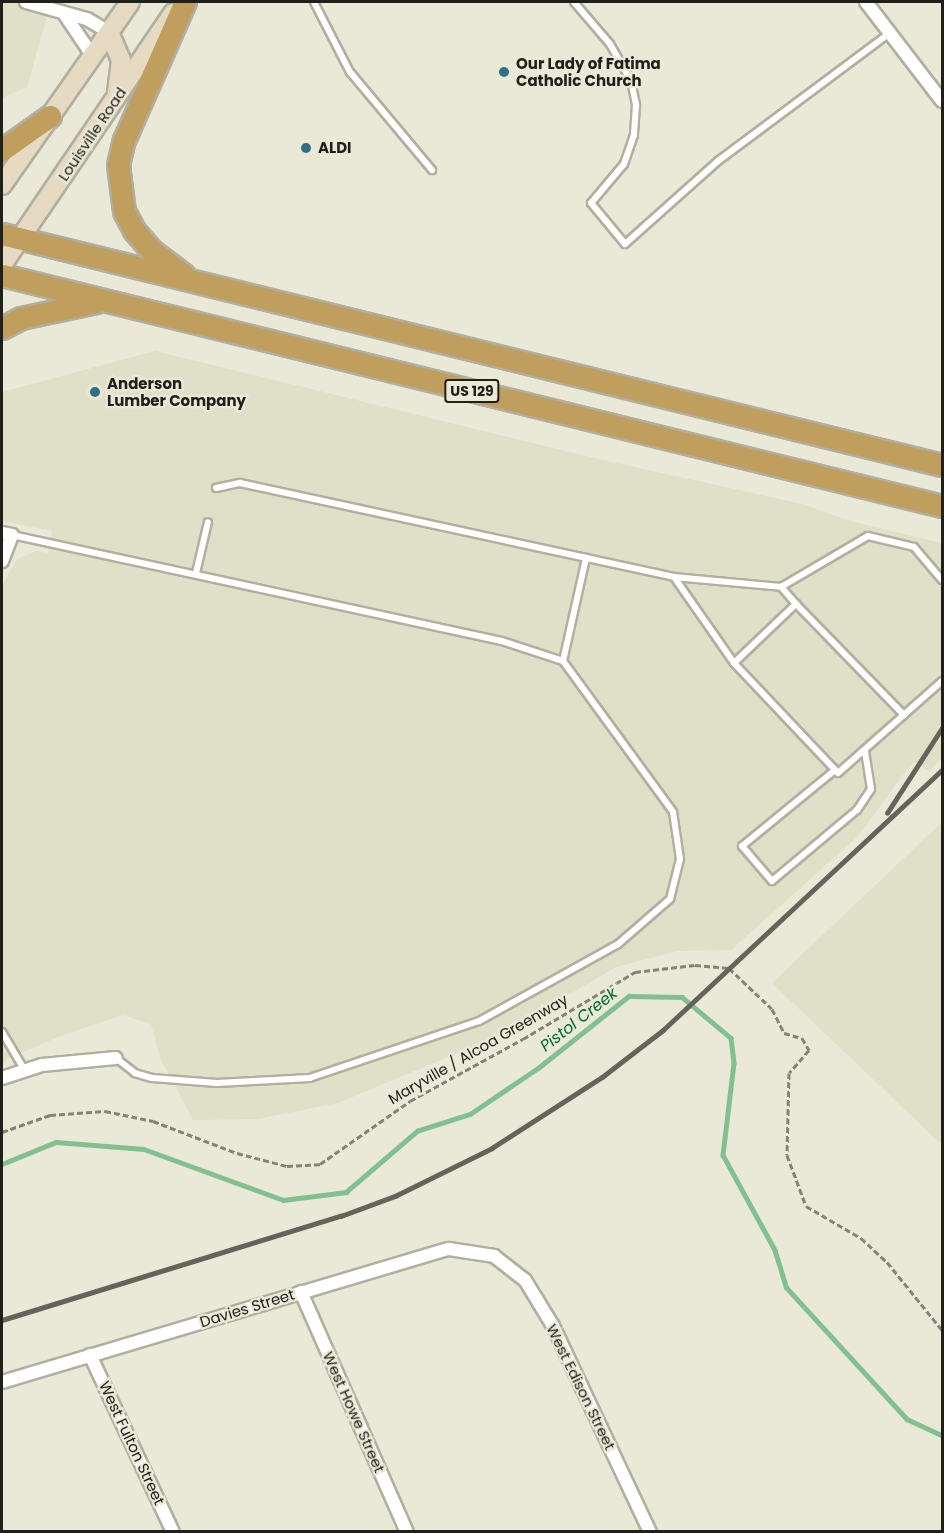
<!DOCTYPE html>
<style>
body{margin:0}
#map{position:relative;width:944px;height:1533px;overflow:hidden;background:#eae9d8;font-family:Poppins,sans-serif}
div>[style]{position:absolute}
.built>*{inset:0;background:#e0dfc7}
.stream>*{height:4.5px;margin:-2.25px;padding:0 2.25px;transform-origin:2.25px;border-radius:2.25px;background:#82c091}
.path>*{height:3px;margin-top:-1.5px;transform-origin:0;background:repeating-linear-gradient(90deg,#838377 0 6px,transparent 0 9px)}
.roads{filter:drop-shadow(2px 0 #b1b0a0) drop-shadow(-2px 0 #b1b0a0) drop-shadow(0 2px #b1b0a0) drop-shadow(0 -2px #b1b0a0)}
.service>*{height:6px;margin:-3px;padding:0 3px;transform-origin:3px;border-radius:3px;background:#fff}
.minor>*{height:12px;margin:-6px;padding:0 6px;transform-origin:6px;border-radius:6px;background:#fff}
.secondary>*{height:18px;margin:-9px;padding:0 9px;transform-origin:9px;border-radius:9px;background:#e7dac2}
.trunk>*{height:21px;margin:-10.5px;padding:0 10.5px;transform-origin:10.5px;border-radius:10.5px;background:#bf9e5e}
.rail>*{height:4.5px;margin:-2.25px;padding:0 2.25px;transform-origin:2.25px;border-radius:2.25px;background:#64645a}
.dots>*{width:16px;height:16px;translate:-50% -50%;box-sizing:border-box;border:3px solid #eae9d8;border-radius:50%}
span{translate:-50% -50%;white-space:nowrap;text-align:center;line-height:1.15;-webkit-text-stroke:4.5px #eae9d8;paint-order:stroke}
.shield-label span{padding:2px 4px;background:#eae9d8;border:2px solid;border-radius:4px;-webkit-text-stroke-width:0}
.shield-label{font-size:14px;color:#20201a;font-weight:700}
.poi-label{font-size:15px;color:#20201a;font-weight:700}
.left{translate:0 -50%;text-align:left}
.street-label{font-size:15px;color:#20201a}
.water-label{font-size:16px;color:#006a31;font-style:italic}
.frame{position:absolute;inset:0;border:3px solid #20201a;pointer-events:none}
</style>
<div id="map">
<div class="built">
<i style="clip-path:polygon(2px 2px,51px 2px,27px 87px,2px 98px)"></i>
<i style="clip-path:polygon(155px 351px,607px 461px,802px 504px,850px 521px,942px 543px,942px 758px,930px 771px,913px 762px,857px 837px,731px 950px,678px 951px,616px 967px,501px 1035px,338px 1103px,258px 1119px,193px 1120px,161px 1060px,151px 1024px,123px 1015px,58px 1037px,7px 1059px,2px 1066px,2px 585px,17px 559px,36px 551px,48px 553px,52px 531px,2px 521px,2px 392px)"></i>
<i style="clip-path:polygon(942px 822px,942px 1145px,772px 983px)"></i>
</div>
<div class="stream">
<i style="left:2px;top:1164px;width:58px;rotate:-22.2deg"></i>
<i style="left:56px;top:1142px;width:88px;rotate:4.5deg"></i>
<i style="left:144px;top:1149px;width:148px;rotate:20.1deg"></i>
<i style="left:283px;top:1200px;width:64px;rotate:-7.2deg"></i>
<i style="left:346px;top:1192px;width:94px;rotate:-40.7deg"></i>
<i style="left:417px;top:1131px;width:56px;rotate:-17.8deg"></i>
<i style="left:470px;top:1114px;width:82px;rotate:-34.1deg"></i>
<i style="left:538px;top:1068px;width:116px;rotate:-38.4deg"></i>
<i style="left:629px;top:996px;width:53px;rotate:1.1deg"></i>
<i style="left:682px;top:997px;width:64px;rotate:39.9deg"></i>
<i style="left:731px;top:1038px;width:25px;rotate:83deg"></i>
<i style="left:734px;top:1063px;width:93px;rotate:96.8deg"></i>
<i style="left:723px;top:1155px;width:108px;rotate:61.3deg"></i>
<i style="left:775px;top:1250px;width:39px;rotate:73deg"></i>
<i style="left:786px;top:1287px;width:179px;rotate:47.5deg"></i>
<i style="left:907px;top:1419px;width:38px;rotate:25deg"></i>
</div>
<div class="path">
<i style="left:2px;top:1132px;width:51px;rotate:-19.5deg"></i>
<i style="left:50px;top:1115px;width:55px;rotate:-4.2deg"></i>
<i style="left:105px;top:1111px;width:49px;rotate:11.8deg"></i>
<i style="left:153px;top:1121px;width:90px;rotate:20.9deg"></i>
<i style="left:237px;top:1153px;width:52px;rotate:14.6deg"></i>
<i style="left:287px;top:1166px;width:33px;rotate:-3deg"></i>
<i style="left:320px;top:1164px;width:110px;rotate:-35deg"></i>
<i style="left:410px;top:1101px;width:129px;rotate:-28.8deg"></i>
<i style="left:523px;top:1039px;width:131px;rotate:-30.9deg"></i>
<i style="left:635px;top:972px;width:60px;rotate:-6.7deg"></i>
<i style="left:695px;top:965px;width:34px;rotate:5deg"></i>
<i style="left:729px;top:968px;width:59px;rotate:43.6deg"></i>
<i style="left:772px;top:1009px;width:27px;rotate:63deg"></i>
<i style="left:784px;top:1033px;width:19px;rotate:16deg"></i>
<i style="left:802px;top:1038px;width:14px;rotate:60deg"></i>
<i style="left:809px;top:1050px;width:30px;rotate:131deg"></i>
<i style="left:789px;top:1073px;width:82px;rotate:91.4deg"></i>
<i style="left:787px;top:1155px;width:54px;rotate:69.6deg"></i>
<i style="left:806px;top:1206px;width:64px;rotate:30.2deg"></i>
<i style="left:861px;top:1238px;width:35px;rotate:43deg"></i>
<i style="left:887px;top:1262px;width:87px;rotate:51deg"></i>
</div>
<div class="roads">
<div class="service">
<i style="left:314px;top:2px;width:79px;rotate:62.8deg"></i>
<i style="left:350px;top:72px;width:128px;rotate:50.1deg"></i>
<i style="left:574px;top:2px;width:55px;rotate:49.4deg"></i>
<i style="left:610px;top:44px;width:43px;rotate:60.4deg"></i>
<i style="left:631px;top:81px;width:25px;rotate:78deg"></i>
<i style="left:636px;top:105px;width:30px;rotate:94deg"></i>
<i style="left:634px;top:135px;width:31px;rotate:109deg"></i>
<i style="left:624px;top:164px;width:51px;rotate:130.2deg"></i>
<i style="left:591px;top:203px;width:53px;rotate:50.3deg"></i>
<i style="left:625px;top:244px;width:125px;rotate:-41.7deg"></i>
<i style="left:718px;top:161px;width:214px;rotate:-36.7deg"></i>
<i style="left:216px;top:488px;width:25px;rotate:-12deg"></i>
<i style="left:240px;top:483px;width:444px;rotate:12.2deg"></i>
<i style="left:674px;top:577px;width:107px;rotate:5.3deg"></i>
<i style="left:781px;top:587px;width:101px;rotate:-30.4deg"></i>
<i style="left:868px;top:536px;width:47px;rotate:13.4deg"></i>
<i style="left:914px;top:547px;width:43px;rotate:49.7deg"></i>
<i style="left:12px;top:535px;width:501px;rotate:12.21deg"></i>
<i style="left:502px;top:641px;width:64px;rotate:18.2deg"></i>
<i style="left:563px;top:661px;width:187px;rotate:53.9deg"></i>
<i style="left:673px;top:812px;width:48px;rotate:81.5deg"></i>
<i style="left:680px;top:859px;width:41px;rotate:104deg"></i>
<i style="left:670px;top:899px;width:69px;rotate:139.1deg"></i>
<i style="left:618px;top:944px;width:159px;rotate:151deg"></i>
<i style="left:479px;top:1021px;width:178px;rotate:161.4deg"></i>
<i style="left:310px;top:1078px;width:93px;rotate:176.9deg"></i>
<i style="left:217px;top:1083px;width:65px;rotate:-175.6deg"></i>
<i style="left:152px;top:1078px;width:18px;rotate:-164deg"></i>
<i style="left:135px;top:1073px;width:24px;rotate:-142deg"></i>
<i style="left:196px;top:573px;width:52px;rotate:-76.8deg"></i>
<i style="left:674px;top:577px;width:105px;rotate:55.1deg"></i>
<i style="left:734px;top:663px;width:86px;rotate:-43.6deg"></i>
<i style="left:796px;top:604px;width:23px;rotate:-131deg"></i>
<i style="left:796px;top:604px;width:155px;rotate:45.8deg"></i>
<i style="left:563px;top:661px;width:106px;rotate:-77.4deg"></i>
<i style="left:734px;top:663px;width:151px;rotate:46.6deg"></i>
<i style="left:838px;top:773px;width:139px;rotate:-41.5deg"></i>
<i style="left:835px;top:770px;width:120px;rotate:140.7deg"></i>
<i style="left:742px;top:846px;width:46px;rotate:49.4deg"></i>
<i style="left:772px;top:881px;width:111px;rotate:-39.9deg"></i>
<i style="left:857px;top:810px;width:25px;rotate:-56deg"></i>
<i style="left:871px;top:789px;width:39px;rotate:-99deg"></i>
<i style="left:2px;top:1032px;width:43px;rotate:59.3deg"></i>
</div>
<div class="minor">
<i style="left:26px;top:2px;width:63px;rotate:15.6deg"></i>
<i style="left:87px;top:19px;width:26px;rotate:31deg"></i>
<i style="left:866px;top:2px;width:125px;rotate:52.5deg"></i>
<i style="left:65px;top:15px;width:48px;rotate:56deg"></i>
<i style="left:2px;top:533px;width:10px;rotate:11deg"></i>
<i style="left:12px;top:535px;width:28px;rotate:111deg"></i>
<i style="left:2px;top:1078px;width:42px;rotate:-18deg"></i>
<i style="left:42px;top:1065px;width:74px;rotate:-5.4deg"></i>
<i style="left:301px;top:1292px;width:262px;rotate:66.2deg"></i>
<i style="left:90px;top:1355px;width:195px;rotate:64.9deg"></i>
<i style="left:2px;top:1382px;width:466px;rotate:-16.6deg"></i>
<i style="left:449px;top:1249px;width:46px;rotate:8.8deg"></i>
<i style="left:494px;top:1256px;width:39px;rotate:38deg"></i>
<i style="left:525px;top:1280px;width:54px;rotate:58.7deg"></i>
<i style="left:553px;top:1326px;width:228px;rotate:64.8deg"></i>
</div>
<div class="secondary">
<i style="left:109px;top:32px;width:30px;rotate:67deg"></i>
<i style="left:121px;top:60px;width:34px;rotate:97deg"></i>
<i style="left:2px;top:185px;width:223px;rotate:-55deg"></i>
<i style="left:2px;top:265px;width:305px;rotate:-55.8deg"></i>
</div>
<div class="trunk">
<i style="left:2px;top:150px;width:59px;rotate:-35.3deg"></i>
<i style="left:2px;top:234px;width:968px;rotate:13.81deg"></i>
<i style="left:2px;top:275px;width:968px;rotate:13.81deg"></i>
<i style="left:184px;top:275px;width:40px;rotate:-143deg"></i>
<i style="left:152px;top:251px;width:28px;rotate:-131deg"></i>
<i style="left:134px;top:230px;width:21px;rotate:-118deg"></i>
<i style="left:124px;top:211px;width:46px;rotate:-97.4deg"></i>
<i style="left:118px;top:165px;width:26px;rotate:-77deg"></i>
<i style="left:124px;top:140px;width:151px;rotate:-66.2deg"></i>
<i style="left:2px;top:328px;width:21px;rotate:-28deg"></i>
<i style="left:21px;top:318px;width:77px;rotate:-12deg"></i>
</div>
</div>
<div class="rail">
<i style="left:887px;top:813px;width:101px;rotate:-57.1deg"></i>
<i style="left:2px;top:1320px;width:355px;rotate:-17.1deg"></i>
<i style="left:341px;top:1216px;width:58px;rotate:-20.3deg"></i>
<i style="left:395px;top:1196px;width:108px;rotate:-26.3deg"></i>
<i style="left:492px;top:1148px;width:131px;rotate:-32.8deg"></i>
<i style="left:602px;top:1077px;width:77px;rotate:-37.6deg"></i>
<i style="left:663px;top:1030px;width:381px;rotate:-43deg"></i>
</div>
<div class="dots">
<i style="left:504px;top:72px;background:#307084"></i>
<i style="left:306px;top:148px;background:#307084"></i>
<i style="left:95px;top:392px;background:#307084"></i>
</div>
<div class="shield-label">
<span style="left:472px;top:391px">US 129</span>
</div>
<div class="poi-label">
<span class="left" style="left:516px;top:72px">Our Lady of Fatima<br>Catholic Church</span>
<span class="left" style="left:318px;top:148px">ALDI</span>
<span class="left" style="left:107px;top:392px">Anderson<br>Lumber Company</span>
</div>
<div class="street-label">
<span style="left:92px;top:134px;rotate:-56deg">Louisville Road</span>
<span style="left:478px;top:1049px;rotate:-30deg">Maryville / Alcoa Greenway</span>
<span style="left:247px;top:1308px;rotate:-17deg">Davies Street</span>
<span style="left:581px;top:1387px;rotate:64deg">West Edison Street</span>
<span style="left:354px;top:1412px;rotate:66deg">West Howe Street</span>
<span style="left:132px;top:1443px;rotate:65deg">West Fulton Street</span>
</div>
<div class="water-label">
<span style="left:579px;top:1020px;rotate:-38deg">Pistol Creek</span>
</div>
<div class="frame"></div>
</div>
